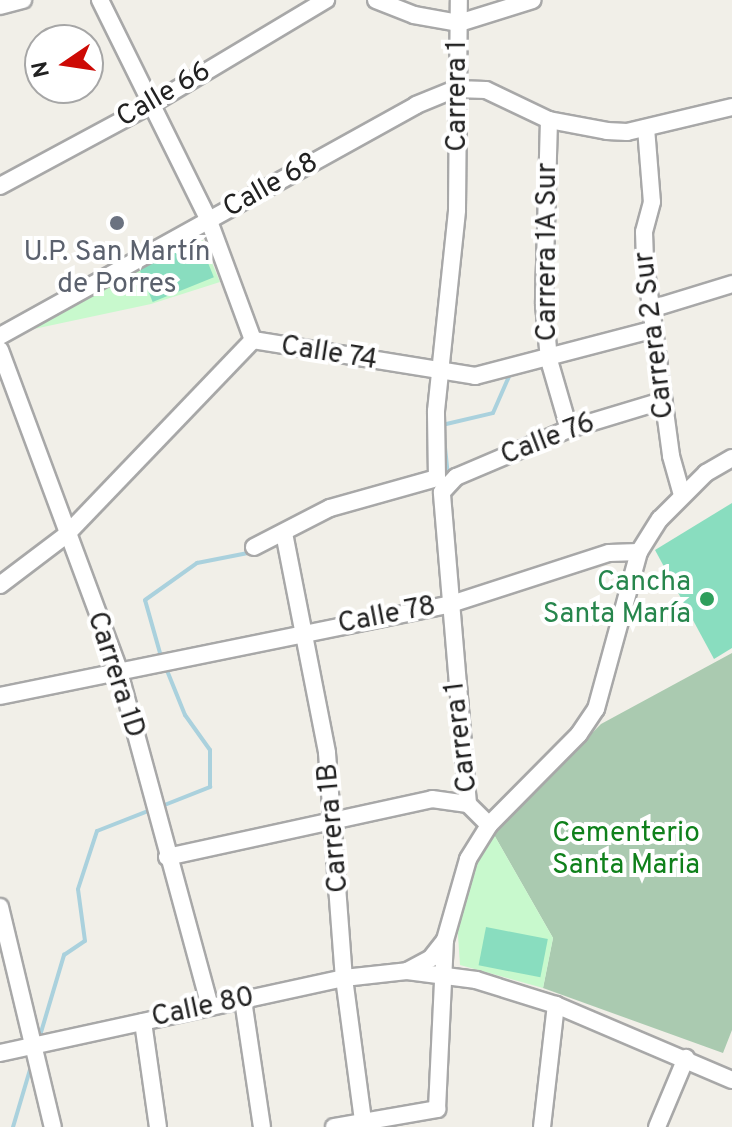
<!DOCTYPE html>
<meta charset="utf-8">
<style>
body{margin:0}
#map{position:relative;width:732px;height:1127px;overflow:hidden;background:#f1efe8;font-family:Overpass,sans-serif}
div>[style]{position:absolute}
.cemetery>*{inset:0;background:#aacab0}
.park>*{inset:0;background:#c8f9cd}
.pitch>*{inset:0;background:#89ddbf;transform-origin:0 0}
.stream>*{height:4px;margin:-2px;padding:0 2px;transform-origin:2px;border-radius:2px;background:#aad1dd}
.roads{filter:drop-shadow(2px 0 #a8a8a8) drop-shadow(-2px 0 #a8a8a8) drop-shadow(0 2px #a8a8a8) drop-shadow(0 -2px #a8a8a8)}
.minor>*{height:16px;margin:-8px;padding:0 8px;transform-origin:8px;border-radius:8px;background:#fff}
.dots>*{width:22px;height:22px;translate:-50% -50%;box-sizing:border-box;border:4px solid #fff;border-radius:50%}
span{translate:-50% -50%;white-space:nowrap;text-align:center;line-height:1.15;-webkit-text-stroke:8px #fff;paint-order:stroke}
.street-label{font-size:28px;color:#212121}
.worship-label{font-size:28px;color:#5b616d}
.leisure-label{font-size:28px;color:#27864d}
.right{translate:-100% -50%;text-align:right}
.park-label{font-size:28px;color:#0f801b}
.north{position:absolute;left:24px;top:24px;width:80px;height:80px;box-sizing:border-box;background:#fff;border:2px solid #a6a6a6;border-radius:50%;rotate:257deg;font-size:22px;font-weight:700;line-height:32px;text-align:center;color:#212121}
.north::after{content:'';display:block;margin:auto;width:28px;height:36px;background:#cd0a05;clip-path:polygon(50% 0,100% 100%,50% 72%,0 100%)}
</style>
<div id="map">
<div class="cemetery">
<i style="clip-path:polygon(732px 653px,732px 1030px,723px 1053px,543px 988px,553px 938px,493px 833px,601px 724px)"></i>
</div>
<div class="park">
<i style="clip-path:polygon(200px 234px,220px 282px,151px 304px,15px 333px)"></i>
<i style="clip-path:polygon(493px 833px,553px 938px,543px 988px,460px 965px,457px 920px,467px 876px)"></i>
</div>
<div class="pitch">
<i style="left:200px;top:243px;width:37px;height:66px;rotate:68deg"></i>
<i style="clip-path:polygon(732px 503px,732px 648px,714px 659px,655px 550px)"></i>
<i style="left:486px;top:927px;width:63px;height:39px;rotate:11deg"></i>
</div>
<div class="stream">
<i style="left:442px;top:425px;width:52px;rotate:-13.2deg"></i>
<i style="left:493px;top:413px;width:43px;rotate:-66.4deg"></i>
<i style="left:444px;top:438px;width:38px;rotate:84deg"></i>
<i style="left:162px;top:660px;width:62px;rotate:-105.8deg"></i>
<i style="left:145px;top:600px;width:64px;rotate:-35.4deg"></i>
<i style="left:197px;top:563px;width:57px;rotate:-11.1deg"></i>
<i style="left:162px;top:806px;width:52px;rotate:-21.6deg"></i>
<i style="left:210px;top:787px;width:37px;rotate:-90deg"></i>
<i style="left:210px;top:750px;width:43px;rotate:-125.5deg"></i>
<i style="left:185px;top:715px;width:51px;rotate:-112deg"></i>
<i style="left:39px;top:1039px;width:88px;rotate:-73.4deg"></i>
<i style="left:64px;top:955px;width:25px;rotate:-34deg"></i>
<i style="left:85px;top:941px;width:52px;rotate:-97.7deg"></i>
<i style="left:78px;top:889px;width:61px;rotate:-71.9deg"></i>
<i style="left:97px;top:831px;width:60px;rotate:-21.4deg"></i>
<i style="left:13px;top:1127px;width:67px;rotate:-73.5deg"></i>
</div>
<div class="roads">
<div class="minor">
<i style="left:100px;top:0;width:246px;rotate:63.7deg"></i>
<i style="left:209px;top:221px;width:127px;rotate:69.7deg"></i>
<i style="left:376px;top:0;width:41px;rotate:21.5deg"></i>
<i style="left:414px;top:15px;width:46px;rotate:10.1deg"></i>
<i style="left:459px;top:23px;width:77px;rotate:-17.3deg"></i>
<i style="left:0;top:6px;width:24px;rotate:-15deg"></i>
<i style="left:549px;top:120px;width:184px;rotate:91.6deg"></i>
<i style="left:544px;top:304px;width:56px;rotate:84.9deg"></i>
<i style="left:549px;top:360px;width:72px;rotate:73.8deg"></i>
<i style="left:646px;top:128px;width:74px;rotate:85.4deg"></i>
<i style="left:652px;top:202px;width:31px;rotate:105deg"></i>
<i style="left:644px;top:232px;width:31px;rotate:88deg"></i>
<i style="left:645px;top:263px;width:195px;rotate:82.3deg"></i>
<i style="left:671px;top:456px;width:41px;rotate:74.2deg"></i>
<i style="left:0;top:186px;width:173px;rotate:-28.3deg"></i>
<i style="left:152px;top:104px;width:203px;rotate:-30.9deg"></i>
<i style="left:654px;top:308px;width:82px;rotate:-17.1deg"></i>
<i style="left:0;top:336px;width:476px;rotate:-29deg"></i>
<i style="left:416px;top:105px;width:42px;rotate:-22.3deg"></i>
<i style="left:455px;top:89px;width:31px;rotate:2deg"></i>
<i style="left:486px;top:90px;width:70px;rotate:25.5deg"></i>
<i style="left:549px;top:120px;width:59px;rotate:10.7deg"></i>
<i style="left:607px;top:131px;width:20px;rotate:3deg"></i>
<i style="left:627px;top:132px;width:108px;rotate:-13.4deg"></i>
<i style="left:253px;top:340px;width:225px;rotate:9.2deg"></i>
<i style="left:475px;top:376px;width:186px;rotate:-14.6deg"></i>
<i style="left:0;top:350px;width:339px;rotate:69.6deg"></i>
<i style="left:118px;top:668px;width:351px;rotate:74.8deg"></i>
<i style="left:284px;top:533px;width:224px;rotate:78.9deg"></i>
<i style="left:327px;top:753px;width:226px;rotate:85.7deg"></i>
<i style="left:344px;top:978px;width:150px;rotate:82.4deg"></i>
<i style="left:254px;top:547px;width:85px;rotate:-27.2deg"></i>
<i style="left:330px;top:508px;width:111px;rotate:-15.7deg"></i>
<i style="left:437px;top:478px;width:67px;rotate:-90.9deg"></i>
<i style="left:436px;top:411px;width:202px;rotate:-84deg"></i>
<i style="left:457px;top:210px;width:210px;rotate:-89.5deg"></i>
<i style="left:0;top:585px;width:83px;rotate:-37.1deg"></i>
<i style="left:66px;top:535px;width:270px;rotate:-46.2deg"></i>
<i style="left:0;top:696px;width:460px;rotate:-11.5deg"></i>
<i style="left:451px;top:604px;width:166px;rotate:-17.9deg"></i>
<i style="left:609px;top:553px;width:30px;rotate:-2deg"></i>
<i style="left:489px;top:825px;width:30px;rotate:-135deg"></i>
<i style="left:468px;top:804px;width:313px;rotate:-94.8deg"></i>
<i style="left:442px;top:492px;width:21px;rotate:-47deg"></i>
<i style="left:456px;top:477px;width:123px;rotate:-23deg"></i>
<i style="left:569px;top:429px;width:97px;rotate:-16.8deg"></i>
<i style="left:167px;top:857px;width:271px;rotate:-12.3deg"></i>
<i style="left:432px;top:799px;width:36px;rotate:8deg"></i>
<i style="left:0;top:907px;width:226px;rotate:76.5deg"></i>
<i style="left:407px;top:971px;width:27px;rotate:-28deg"></i>
<i style="left:431px;top:958px;width:23px;rotate:-52deg"></i>
<i style="left:243px;top:1000px;width:128px;rotate:81.5deg"></i>
<i style="left:143px;top:1022px;width:106px;rotate:81.9deg"></i>
<i style="left:0;top:1053px;width:352px;rotate:-12.3deg"></i>
<i style="left:344px;top:978px;width:63px;rotate:-6.3deg"></i>
<i style="left:407px;top:971px;width:70px;rotate:7.4deg"></i>
<i style="left:476px;top:980px;width:84px;rotate:17.4deg"></i>
<i style="left:556px;top:1005px;width:191px;rotate:23.1deg"></i>
<i style="left:334px;top:1127px;width:105px;rotate:-9.9deg"></i>
<i style="left:437px;top:1109px;width:169px;rotate:-87.3deg"></i>
<i style="left:445px;top:940px;width:84px;rotate:-74.1deg"></i>
<i style="left:468px;top:859px;width:40px;rotate:-58deg"></i>
<i style="left:489px;top:825px;width:128px;rotate:-45.3deg"></i>
<i style="left:579px;top:734px;width:30px;rotate:-56deg"></i>
<i style="left:596px;top:709px;width:163px;rotate:-74.7deg"></i>
<i style="left:639px;top:552px;width:39px;rotate:-58deg"></i>
<i style="left:660px;top:519px;width:65px;rotate:-45deg"></i>
<i style="left:706px;top:473px;width:30px;rotate:-30deg"></i>
<i style="left:542px;top:1127px;width:123px;rotate:-83.5deg"></i>
<i style="left:657px;top:1127px;width:75px;rotate:-67.2deg"></i>
</div>
</div>
<div class="dots">
<i style="left:117px;top:223px;background:#6b7280"></i>
<i style="left:707px;top:599px;background:#2e9e5b"></i>
</div>
<div class="street-label">
<span style="left:164px;top:95px;rotate:-30deg">Calle 66</span>
<span style="left:458px;top:96px;rotate:-90deg">Carrera 1</span>
<span style="left:271px;top:186px;rotate:-29deg">Calle 68</span>
<span style="left:548px;top:252px;rotate:-90deg">Carrera 1A Sur</span>
<span style="left:655px;top:335px;rotate:-97deg">Carrera 2 Sur</span>
<span style="left:329px;top:354px;rotate:9deg">Calle 74</span>
<span style="left:548px;top:440px;rotate:-21deg">Calle 76</span>
<span style="left:387px;top:616px;rotate:-11deg">Calle 78</span>
<span style="left:115px;top:675px;rotate:72deg">Carrera 1D</span>
<span style="left:462px;top:737px;rotate:-97deg">Carrera 1</span>
<span style="left:334px;top:828px;rotate:-95deg">Carrera 1B</span>
<span style="left:203px;top:1008px;rotate:-12deg">Calle 80</span>
</div>
<div class="worship-label">
<span style="left:117px;top:269px">U.P. San Martín<br>de Porres</span>
</div>
<div class="leisure-label">
<span class="right" style="left:691px;top:599px">Cancha<br>Santa María</span>
</div>
<div class="park-label">
<span style="left:626px;top:850px">Cementerio<br>Santa Maria</span>
</div>
<div class="north">N</div>
</div>
